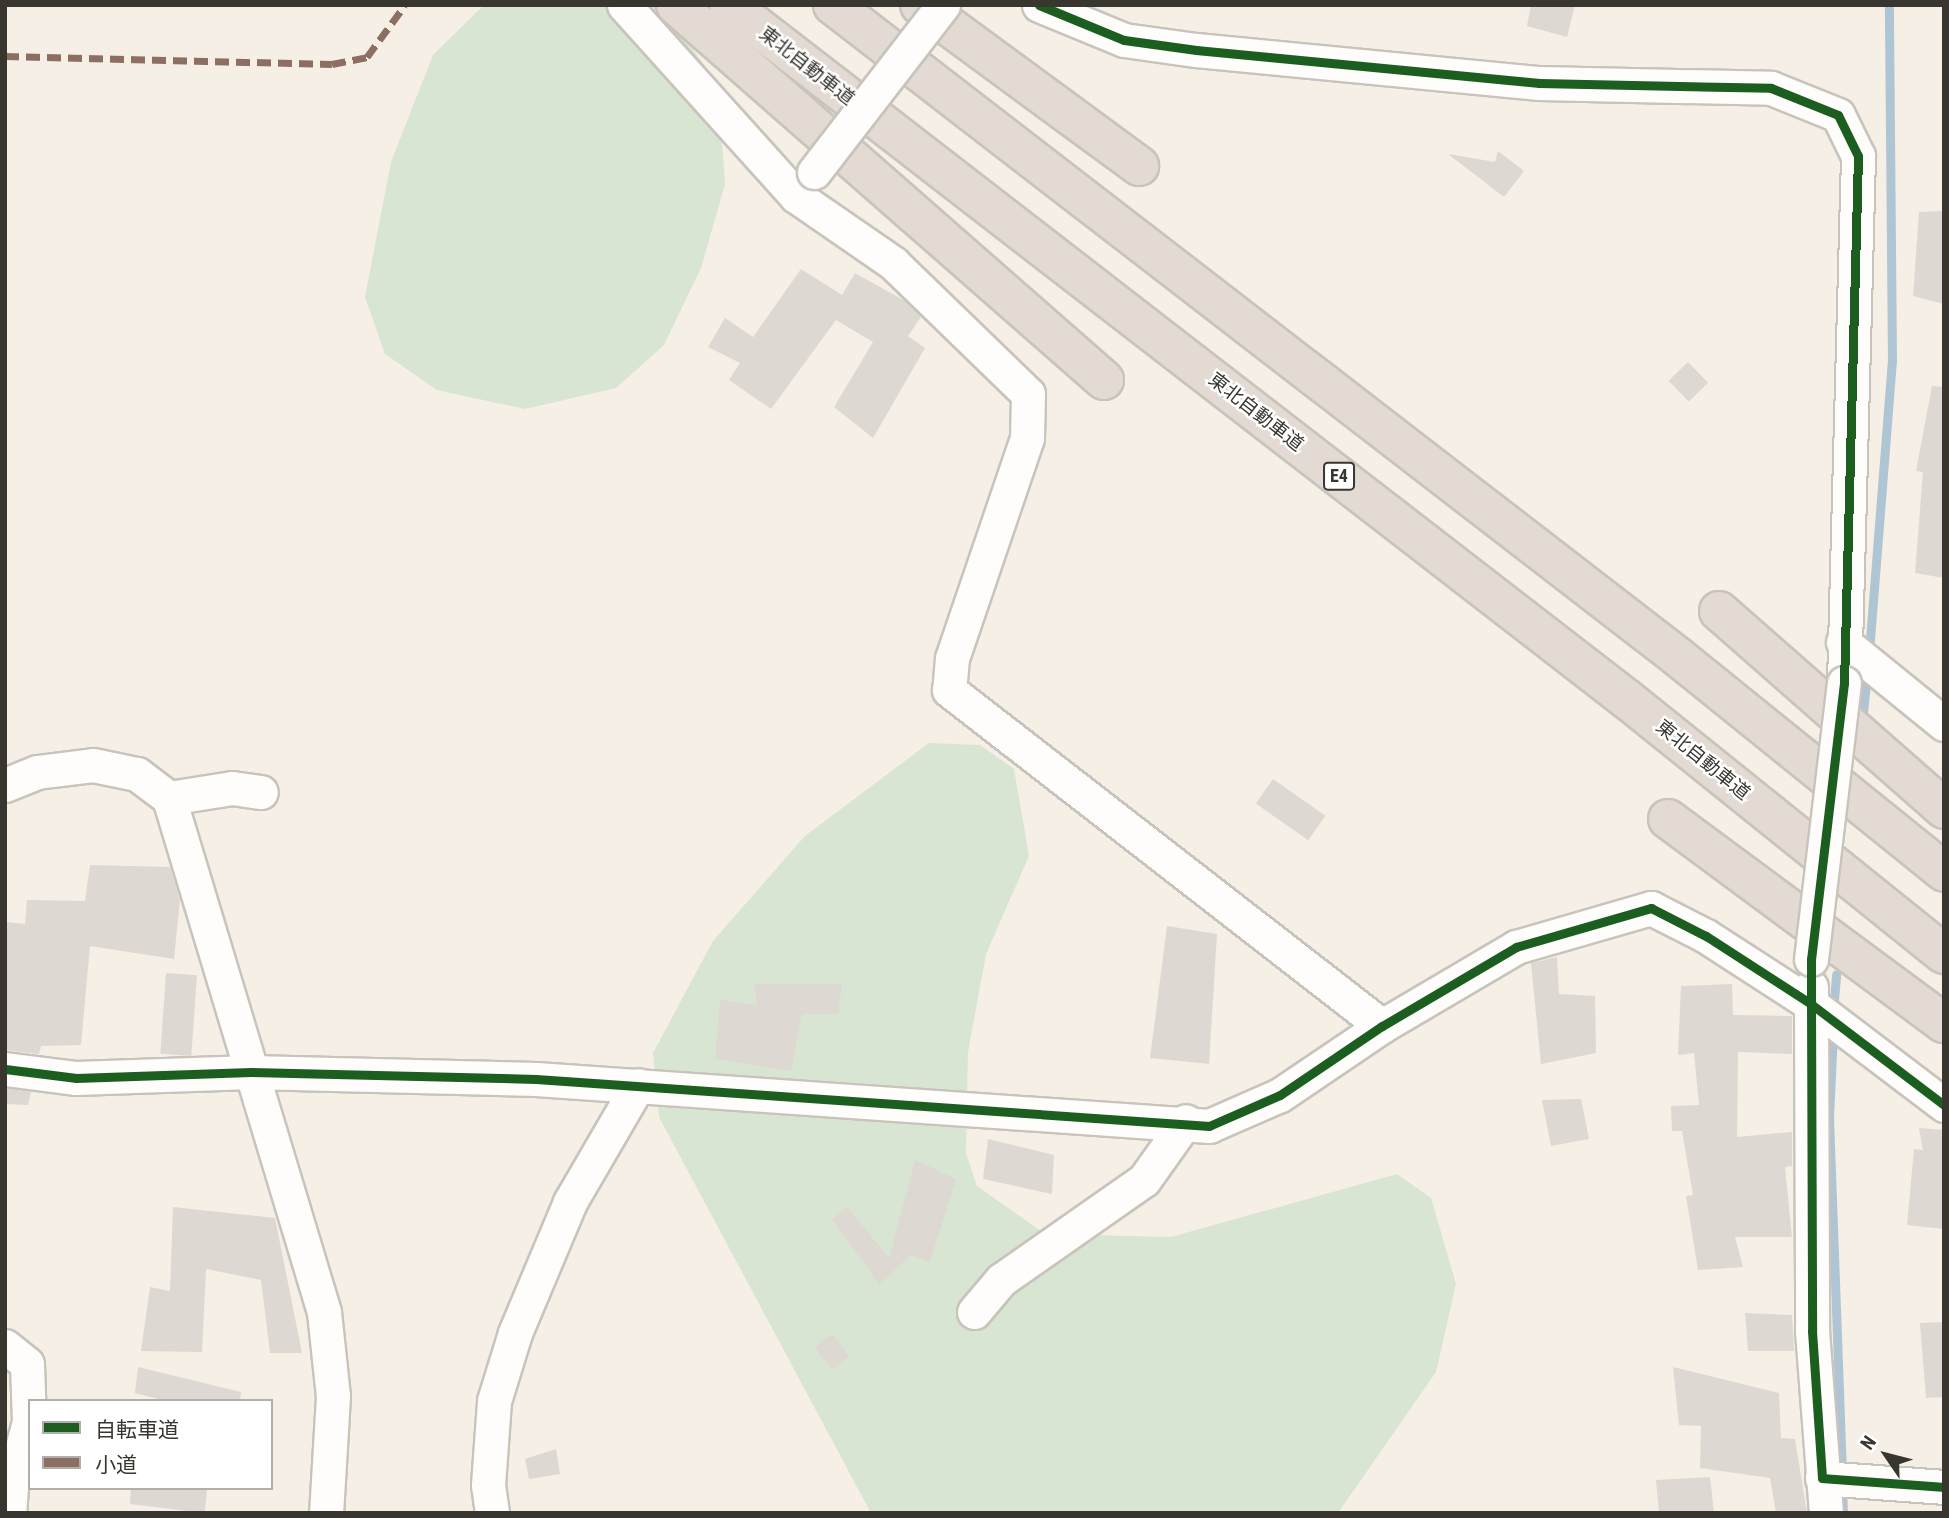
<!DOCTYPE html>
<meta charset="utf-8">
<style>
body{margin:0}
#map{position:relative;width:1949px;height:1518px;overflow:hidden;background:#f5efe5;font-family:"Roboto Condensed","Noto Sans JP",sans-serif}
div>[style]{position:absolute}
.green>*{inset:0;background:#d8e5d3}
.stream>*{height:9px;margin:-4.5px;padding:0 4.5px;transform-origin:4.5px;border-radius:4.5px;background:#afc5d4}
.building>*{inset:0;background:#ddd8d1;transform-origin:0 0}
.roads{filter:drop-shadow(2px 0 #c8c4bc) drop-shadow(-2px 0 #c8c4bc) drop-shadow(0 2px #c8c4bc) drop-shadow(0 -2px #c8c4bc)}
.minor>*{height:33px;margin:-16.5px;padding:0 16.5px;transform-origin:16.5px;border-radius:16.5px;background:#fefdfb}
.highway>*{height:38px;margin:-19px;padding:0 19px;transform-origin:19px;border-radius:19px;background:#e2dad3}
.bridges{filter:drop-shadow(2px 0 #c8c4bc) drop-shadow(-2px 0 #c8c4bc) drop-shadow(0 2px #c8c4bc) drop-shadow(0 -2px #c8c4bc)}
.minor-bridge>*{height:33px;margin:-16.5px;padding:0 16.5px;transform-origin:16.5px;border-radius:16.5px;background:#fefdfb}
.quiet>*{height:7px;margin-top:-3.5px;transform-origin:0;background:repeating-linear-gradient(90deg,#8d6e63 0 14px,transparent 0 21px)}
.cycleway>*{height:9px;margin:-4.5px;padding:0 4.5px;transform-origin:4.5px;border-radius:4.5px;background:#1b5e20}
span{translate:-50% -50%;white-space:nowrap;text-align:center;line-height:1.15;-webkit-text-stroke:5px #fff;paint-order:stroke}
.shield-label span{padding:2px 5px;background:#fff;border:2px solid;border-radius:5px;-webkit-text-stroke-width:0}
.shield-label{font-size:18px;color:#39362f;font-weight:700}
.street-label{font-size:19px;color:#39362f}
.frame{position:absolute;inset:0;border:7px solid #39362f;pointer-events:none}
.legend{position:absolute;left:28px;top:1399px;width:245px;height:91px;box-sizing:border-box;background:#fff;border:2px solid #b0afac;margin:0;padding:9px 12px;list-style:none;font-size:21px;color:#39362f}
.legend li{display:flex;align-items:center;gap:14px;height:35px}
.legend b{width:35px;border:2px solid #b0afac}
.north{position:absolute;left:1851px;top:1420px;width:70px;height:70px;-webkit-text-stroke:5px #fff;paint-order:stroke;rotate:305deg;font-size:19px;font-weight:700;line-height:28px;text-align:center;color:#39362f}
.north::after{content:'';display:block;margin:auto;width:24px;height:32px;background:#39362f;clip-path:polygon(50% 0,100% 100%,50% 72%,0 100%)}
</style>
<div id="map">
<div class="green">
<i style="clip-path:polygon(484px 5px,654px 5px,671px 18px,718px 85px,725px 184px,701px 268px,664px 345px,616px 388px,525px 409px,437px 390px,385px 354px,365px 297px,391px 162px,433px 55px)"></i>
<i style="clip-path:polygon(929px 743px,980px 745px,1014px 769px,1029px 856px,986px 954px,968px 1052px,966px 1153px,977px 1186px,1045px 1234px,1171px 1237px,1397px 1174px,1431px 1198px,1456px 1284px,1436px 1372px,1338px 1513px,871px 1513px,659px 1117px,653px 1053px,713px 941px,805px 836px)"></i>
</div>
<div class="stream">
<i style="left:1869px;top:652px;width:291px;rotate:-85.5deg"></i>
<i style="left:1892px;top:362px;width:357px;rotate:-90.5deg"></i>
<i style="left:1863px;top:713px;width:40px;rotate:-84.3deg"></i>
<i style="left:1833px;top:1011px;width:37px;rotate:-85deg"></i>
<i style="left:1833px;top:1032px;width:86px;rotate:92.7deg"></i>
<i style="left:1829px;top:1118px;width:355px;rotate:87.9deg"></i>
<i style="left:1842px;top:1487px;width:26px;rotate:88deg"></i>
</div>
<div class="building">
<i style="clip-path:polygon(1531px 5px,1575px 5px,1567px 37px,1527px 26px)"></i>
<i style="clip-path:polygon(1498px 151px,1524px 171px,1504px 197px,1448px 154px,1495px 162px)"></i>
<i style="clip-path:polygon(1944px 211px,1944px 304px,1913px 296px,1919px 212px)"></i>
<i style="clip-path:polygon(801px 269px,842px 295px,855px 273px,905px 301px,921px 317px,908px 336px,925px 348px,873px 438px,834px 407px,873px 342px,836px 320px,771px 409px,729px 380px,740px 363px,708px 347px,725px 318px,753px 337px)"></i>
<i style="left:1688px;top:362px;width:29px;height:27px;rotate:46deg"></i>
<i style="clip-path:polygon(1932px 386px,1944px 387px,1944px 578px,1915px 573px,1923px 472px,1916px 471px)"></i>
<i style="left:1273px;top:779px;width:64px;height:30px;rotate:35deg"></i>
<i style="clip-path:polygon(90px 865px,170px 867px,180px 900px,174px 959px,90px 946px,81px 1045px,41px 1046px,39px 1054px,5px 1050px,5px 922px,25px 924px,27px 900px,85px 901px)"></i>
<i style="clip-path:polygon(1167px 926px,1217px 934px,1209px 1064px,1150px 1058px)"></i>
<i style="clip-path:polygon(1557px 957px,1559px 994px,1595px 996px,1596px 1053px,1541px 1064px,1531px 963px)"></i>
<i style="left:166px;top:973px;width:31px;height:81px;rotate:4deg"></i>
<i style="clip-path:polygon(754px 984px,842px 984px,838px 1014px,802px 1014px,791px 1071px,715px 1059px,720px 1000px,757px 1005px)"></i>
<i style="clip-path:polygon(1732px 984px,1733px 1015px,1792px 1016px,1792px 1054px,1738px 1052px,1737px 1137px,1792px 1132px,1792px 1166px,1785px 1167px,1792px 1237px,1735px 1237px,1743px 1267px,1698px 1270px,1686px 1196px,1693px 1195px,1682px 1131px,1672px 1131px,1671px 1106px,1699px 1105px,1694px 1053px,1678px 1055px,1681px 986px)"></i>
<i style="clip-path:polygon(5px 1088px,31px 1092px,28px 1105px,5px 1104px)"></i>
<i style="clip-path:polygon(1581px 1099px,1589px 1139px,1551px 1146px,1542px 1100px)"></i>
<i style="clip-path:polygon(1919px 1128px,1944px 1130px,1944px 1229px,1907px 1225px,1914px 1149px,1923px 1150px)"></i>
<i style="clip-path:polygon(988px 1139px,1054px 1155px,1052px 1194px,983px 1179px)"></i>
<i style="clip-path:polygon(915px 1160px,956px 1179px,930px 1262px,911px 1255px,879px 1284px,832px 1219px,847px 1207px,889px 1258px)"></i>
<i style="clip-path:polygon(173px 1207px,275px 1218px,302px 1353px,270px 1353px,261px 1280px,206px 1269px,202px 1352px,141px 1351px,150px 1287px,170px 1291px)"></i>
<i style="clip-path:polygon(1745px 1313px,1792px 1315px,1794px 1351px,1748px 1351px)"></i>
<i style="clip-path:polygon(1944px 1322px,1944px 1397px,1926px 1398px,1920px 1323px)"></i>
<i style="left:832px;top:1334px;width:28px;height:22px;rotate:52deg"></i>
<i style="clip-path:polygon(138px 1367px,241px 1392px,240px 1401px,166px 1401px,135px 1393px)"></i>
<i style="clip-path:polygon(1673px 1367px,1779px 1393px,1781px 1438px,1795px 1439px,1807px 1513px,1776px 1513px,1770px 1478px,1700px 1468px,1701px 1426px,1679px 1425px)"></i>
<i style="clip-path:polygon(556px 1449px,560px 1474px,529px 1479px,525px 1459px)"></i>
<i style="clip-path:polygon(1710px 1477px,1714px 1513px,1659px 1513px,1656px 1480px)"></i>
<i style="clip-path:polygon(131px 1488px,207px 1488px,205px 1513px,130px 1504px)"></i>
</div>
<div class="roads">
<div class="minor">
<i style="left:624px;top:5px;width:257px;rotate:48deg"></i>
<i style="left:796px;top:196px;width:118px;rotate:34.6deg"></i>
<i style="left:893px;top:263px;width:188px;rotate:44.1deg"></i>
<i style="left:1028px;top:394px;width:44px;rotate:91.3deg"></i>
<i style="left:1027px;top:438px;width:232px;rotate:108.8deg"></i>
<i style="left:952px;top:658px;width:32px;rotate:95deg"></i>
<i style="left:949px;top:690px;width:548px;rotate:37.81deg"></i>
<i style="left:1039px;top:5px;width:92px;rotate:22.4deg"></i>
<i style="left:1124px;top:40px;width:73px;rotate:7.9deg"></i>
<i style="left:1196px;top:50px;width:345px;rotate:5.5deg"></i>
<i style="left:1539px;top:83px;width:232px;rotate:1.2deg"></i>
<i style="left:1771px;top:88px;width:72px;rotate:21.9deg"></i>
<i style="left:1838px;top:115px;width:46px;rotate:64deg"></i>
<i style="left:1858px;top:156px;width:527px;rotate:91.52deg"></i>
<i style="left:1843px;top:642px;width:130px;rotate:39.1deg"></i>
<i style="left:5px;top:785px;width:35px;rotate:-22deg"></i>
<i style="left:37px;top:772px;width:56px;rotate:-7.1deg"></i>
<i style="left:93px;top:765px;width:45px;rotate:11.6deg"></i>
<i style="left:137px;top:774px;width:40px;rotate:37deg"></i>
<i style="left:169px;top:798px;width:537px;rotate:73.22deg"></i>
<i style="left:324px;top:1312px;width:84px;rotate:83.9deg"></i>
<i style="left:333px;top:1396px;width:117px;rotate:93.4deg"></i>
<i style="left:169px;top:798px;width:64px;rotate:-9deg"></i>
<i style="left:232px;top:788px;width:29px;rotate:8deg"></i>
<i style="left:1811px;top:987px;width:17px;rotate:90deg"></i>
<i style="left:1811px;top:1004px;width:167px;rotate:37.2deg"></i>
<i style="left:5px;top:1069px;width:72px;rotate:7.2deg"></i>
<i style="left:76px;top:1078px;width:175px;rotate:-2deg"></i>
<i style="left:251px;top:1072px;width:285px;rotate:1.4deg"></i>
<i style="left:536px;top:1079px;width:675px;rotate:3.99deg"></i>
<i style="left:1209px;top:1126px;width:77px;rotate:-23.6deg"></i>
<i style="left:1280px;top:1095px;width:123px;rotate:-34.1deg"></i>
<i style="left:1382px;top:1026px;width:156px;rotate:-30.5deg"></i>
<i style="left:1516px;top:947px;width:141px;rotate:-16.1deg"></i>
<i style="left:1651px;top:908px;width:62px;rotate:27deg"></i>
<i style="left:1706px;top:936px;width:125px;rotate:32.9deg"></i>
<i style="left:1811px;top:1004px;width:327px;rotate:89.8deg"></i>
<i style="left:1812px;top:1331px;width:183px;rotate:85.6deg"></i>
<i style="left:974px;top:1312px;width:42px;rotate:-49.8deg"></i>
<i style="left:1001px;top:1280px;width:174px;rotate:-35deg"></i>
<i style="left:1144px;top:1180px;width:72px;rotate:-54.6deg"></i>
<i style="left:5px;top:1346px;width:28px;rotate:39deg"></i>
<i style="left:27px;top:1364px;width:58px;rotate:88deg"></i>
<i style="left:29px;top:1422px;width:67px;rotate:105.5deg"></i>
<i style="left:11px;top:1487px;width:26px;rotate:94deg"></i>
<i style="left:1822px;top:1478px;width:122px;rotate:4.2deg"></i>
<i style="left:492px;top:1513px;width:28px;rotate:-98deg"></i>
<i style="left:488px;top:1485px;width:84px;rotate:-85.9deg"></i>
<i style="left:494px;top:1401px;width:71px;rotate:-72.8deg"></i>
<i style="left:515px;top:1333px;width:142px;rotate:-67.2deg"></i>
<i style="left:570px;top:1202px;width:135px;rotate:-59.8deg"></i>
</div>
<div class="highway">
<i style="left:676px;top:5px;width:569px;rotate:41.22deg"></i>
<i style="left:729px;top:5px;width:1136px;rotate:37.71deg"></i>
<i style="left:1628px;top:700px;width:405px;rotate:38.8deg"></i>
<i style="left:833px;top:5px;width:1067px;rotate:37.65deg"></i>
<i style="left:1678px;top:657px;width:342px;rotate:38.9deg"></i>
<i style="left:920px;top:5px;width:272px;rotate:36.3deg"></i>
<i style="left:1719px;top:611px;width:300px;rotate:41.3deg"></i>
<i style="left:1668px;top:819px;width:343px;rotate:36.5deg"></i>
</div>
</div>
<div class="bridges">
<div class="minor-bridge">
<i style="left:814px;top:172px;width:211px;rotate:-52.3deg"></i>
<i style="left:1811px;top:959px;width:278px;rotate:-83.2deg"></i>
</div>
</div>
<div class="quiet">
<i style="left:5px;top:56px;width:327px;rotate:1.4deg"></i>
<i style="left:332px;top:64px;width:36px;rotate:-11deg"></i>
<i style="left:367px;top:57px;width:64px;rotate:-53.8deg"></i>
</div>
<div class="cycleway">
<i style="left:1039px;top:5px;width:92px;rotate:22.4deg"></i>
<i style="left:1124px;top:40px;width:73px;rotate:7.9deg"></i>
<i style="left:1196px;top:50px;width:345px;rotate:5.5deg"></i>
<i style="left:1539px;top:83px;width:232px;rotate:1.2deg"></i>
<i style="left:1771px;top:88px;width:72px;rotate:21.9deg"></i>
<i style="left:1838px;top:115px;width:46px;rotate:64deg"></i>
<i style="left:1858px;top:156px;width:527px;rotate:91.52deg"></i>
<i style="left:1844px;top:683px;width:278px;rotate:96.8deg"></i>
<i style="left:1811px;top:959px;width:45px;rotate:90deg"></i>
<i style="left:1811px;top:1004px;width:167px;rotate:37.2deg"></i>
<i style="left:5px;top:1069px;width:72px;rotate:7.2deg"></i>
<i style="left:76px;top:1078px;width:175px;rotate:-2deg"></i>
<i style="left:251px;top:1072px;width:285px;rotate:1.4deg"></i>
<i style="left:536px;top:1079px;width:675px;rotate:3.99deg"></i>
<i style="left:1209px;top:1126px;width:77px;rotate:-23.6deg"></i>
<i style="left:1280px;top:1095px;width:123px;rotate:-34.1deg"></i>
<i style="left:1382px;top:1026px;width:156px;rotate:-30.5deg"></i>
<i style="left:1516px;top:947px;width:141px;rotate:-16.1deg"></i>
<i style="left:1651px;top:908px;width:62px;rotate:27deg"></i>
<i style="left:1706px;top:936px;width:125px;rotate:32.9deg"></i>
<i style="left:1811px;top:1004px;width:327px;rotate:89.8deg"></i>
<i style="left:1812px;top:1331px;width:147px;rotate:86.1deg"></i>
<i style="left:1822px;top:1478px;width:122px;rotate:4.2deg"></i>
</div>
<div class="shield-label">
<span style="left:1339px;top:476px">E4</span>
</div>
<div class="street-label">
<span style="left:807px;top:66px;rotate:38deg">東北自動車道</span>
<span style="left:1256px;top:412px;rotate:38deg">東北自動車道</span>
<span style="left:1703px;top:760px;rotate:39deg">東北自動車道</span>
</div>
<div class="frame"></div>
<ul class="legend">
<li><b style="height:9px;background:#1b5e20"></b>自転車道</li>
<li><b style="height:9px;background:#8d6e63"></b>小道</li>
</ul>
<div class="north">N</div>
</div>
